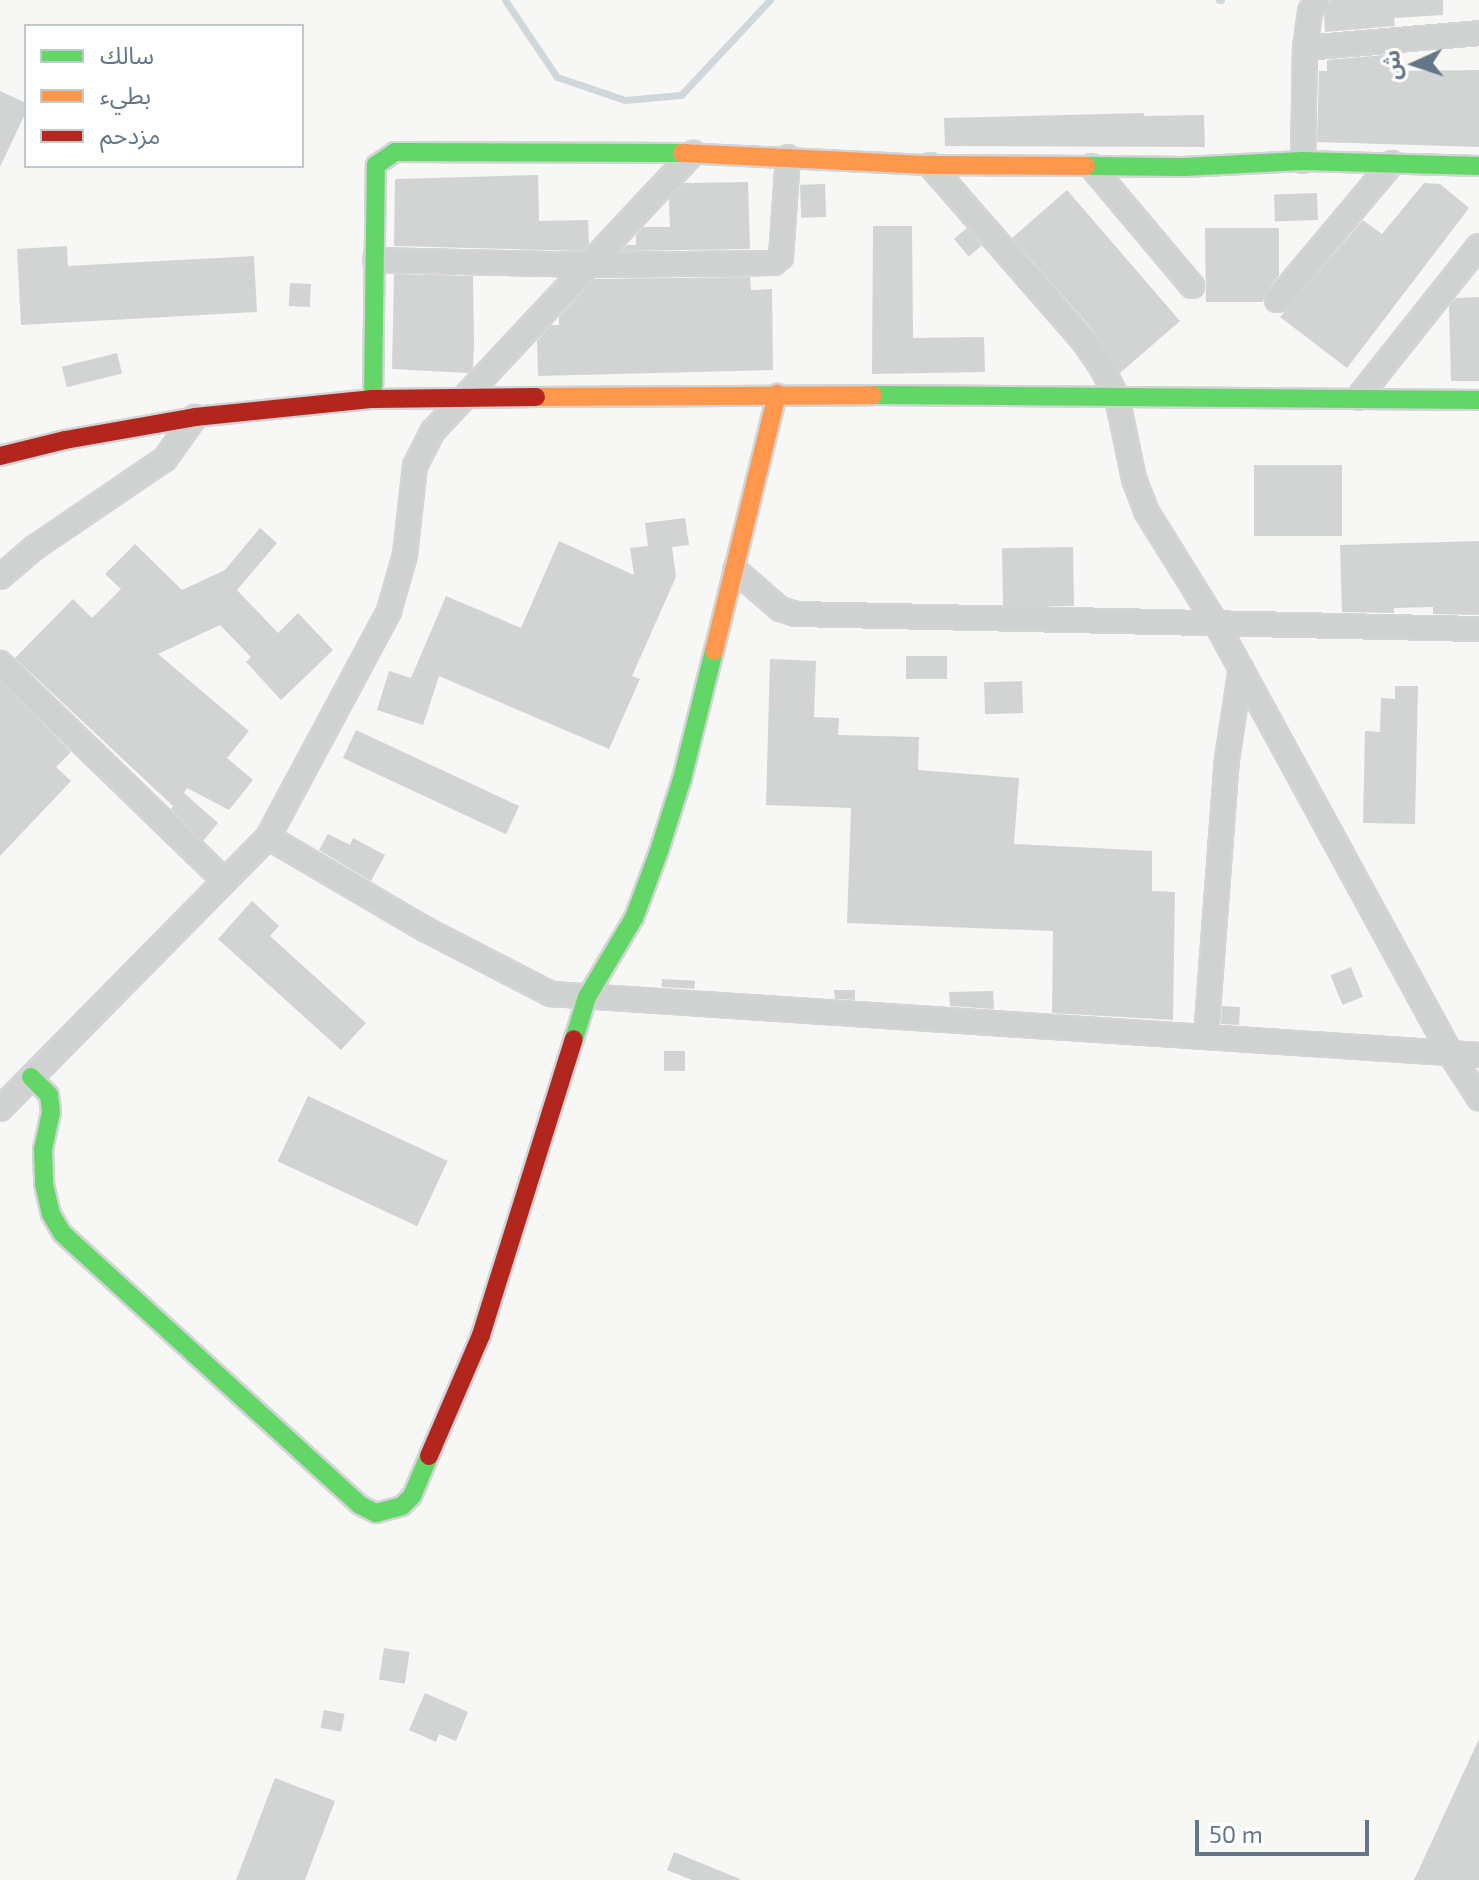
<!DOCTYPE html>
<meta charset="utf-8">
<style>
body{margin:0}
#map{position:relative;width:1479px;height:1880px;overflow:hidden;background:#f7f7f5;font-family:"Exo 2","Noto Sans Arabic",sans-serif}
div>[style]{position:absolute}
.stream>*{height:7px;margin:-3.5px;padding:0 3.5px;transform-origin:3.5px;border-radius:3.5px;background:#d0d8dc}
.building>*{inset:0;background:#d2d3d3;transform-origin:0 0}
.roads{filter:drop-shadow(2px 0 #d2d4d5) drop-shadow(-2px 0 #d2d4d5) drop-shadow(0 2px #d2d4d5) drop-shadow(0 -2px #d2d4d5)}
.street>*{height:22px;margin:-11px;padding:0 11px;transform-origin:11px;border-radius:11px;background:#d0d2d2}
.fast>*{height:18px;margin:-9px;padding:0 9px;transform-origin:9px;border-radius:9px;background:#63d668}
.slow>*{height:18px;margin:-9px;padding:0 9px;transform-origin:9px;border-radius:9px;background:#ff974d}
.jam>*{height:18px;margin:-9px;padding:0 9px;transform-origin:9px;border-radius:9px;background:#b3261e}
span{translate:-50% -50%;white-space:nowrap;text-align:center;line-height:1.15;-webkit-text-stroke:8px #fff;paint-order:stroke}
.legend{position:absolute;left:24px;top:24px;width:280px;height:144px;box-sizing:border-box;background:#fff;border:2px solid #c1c9cf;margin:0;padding:10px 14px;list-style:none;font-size:24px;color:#647788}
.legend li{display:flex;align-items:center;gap:16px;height:40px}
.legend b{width:40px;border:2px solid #c1c9cf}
.north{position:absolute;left:1375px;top:24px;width:80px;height:80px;-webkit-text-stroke:6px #fff;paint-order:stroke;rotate:267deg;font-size:22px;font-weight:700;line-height:32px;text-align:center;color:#647788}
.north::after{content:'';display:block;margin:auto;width:28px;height:36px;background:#647788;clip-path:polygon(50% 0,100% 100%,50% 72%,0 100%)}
.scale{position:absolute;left:1195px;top:1820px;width:174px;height:36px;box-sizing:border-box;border:4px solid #647788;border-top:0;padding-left:10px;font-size:24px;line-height:28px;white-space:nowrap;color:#647788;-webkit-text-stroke:6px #fff;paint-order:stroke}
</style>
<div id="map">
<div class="stream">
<i style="left:505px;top:0;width:93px;rotate:56deg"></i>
<i style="left:557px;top:77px;width:72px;rotate:18.7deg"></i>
<i style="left:625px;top:100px;width:56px;rotate:-5.1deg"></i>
<i style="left:681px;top:95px;width:130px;rotate:-46.9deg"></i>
<i style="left:1219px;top:0;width:2px"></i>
</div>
<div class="building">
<i style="clip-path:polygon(1331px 0,1443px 0,1443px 15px,1394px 18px,1395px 26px,1325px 32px,1324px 15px)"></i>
<i style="clip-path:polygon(1396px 54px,1397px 71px,1479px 70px,1479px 147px,1317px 142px,1319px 71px,1327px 71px,1327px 60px)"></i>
<i style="clip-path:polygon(0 91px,26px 103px,26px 112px,0 167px)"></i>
<i style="clip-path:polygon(1144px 113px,1144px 116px,1204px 115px,1205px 147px,945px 146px,944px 118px)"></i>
<i style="clip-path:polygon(538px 175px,539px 221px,588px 220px,589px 244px,582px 251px,394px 246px,395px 179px)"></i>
<i style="clip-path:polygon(748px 182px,750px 249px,621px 251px,626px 245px,636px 245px,636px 235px,643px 227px,670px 227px,669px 199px,684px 183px)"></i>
<i style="clip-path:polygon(1424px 183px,1440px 184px,1469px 208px,1347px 368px,1280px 317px,1363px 220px,1382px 234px)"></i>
<i style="left:825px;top:184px;width:33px;height:25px;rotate:88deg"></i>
<i style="clip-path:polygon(1067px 190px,1180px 321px,1120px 373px,1093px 330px,1012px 238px)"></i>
<i style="left:1317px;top:193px;width:27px;height:43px;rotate:88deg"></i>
<i style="clip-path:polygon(873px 226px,912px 226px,913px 338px,984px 337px,985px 372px,872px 374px)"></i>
<i style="left:967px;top:228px;width:23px;height:17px;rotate:50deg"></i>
<i style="clip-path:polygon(1205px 228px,1279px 228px,1279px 275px,1266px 292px,1263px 302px,1206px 302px)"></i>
<i style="clip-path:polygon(67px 246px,68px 266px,254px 256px,257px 312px,21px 325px,17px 249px)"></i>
<i style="clip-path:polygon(394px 274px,473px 276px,474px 344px,473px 368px,468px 373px,392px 369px)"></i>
<i style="clip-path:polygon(750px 277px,751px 290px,772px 289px,773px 370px,538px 376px,537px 341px,551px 325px,559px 325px,559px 317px,594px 279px)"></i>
<i style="left:290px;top:283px;width:21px;height:23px;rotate:3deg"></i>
<i style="clip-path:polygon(1479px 297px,1479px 381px,1451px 381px,1449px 306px,1456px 298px)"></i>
<i style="left:117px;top:353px;width:21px;height:57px;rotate:76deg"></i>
<i style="left:1254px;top:465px;width:88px;height:71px"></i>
<i style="clip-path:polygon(685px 518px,689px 545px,672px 547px,676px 577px,632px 676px,640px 679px,609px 749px,439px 676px,423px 725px,377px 710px,389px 671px,411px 678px,446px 596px,521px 628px,559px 541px,634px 575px,630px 548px,648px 546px,645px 523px)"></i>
<i style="clip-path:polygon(260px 528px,277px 543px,237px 590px,278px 633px,298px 613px,333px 650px,281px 700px,246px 662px,251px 657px,220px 625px,158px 654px,249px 731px,227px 758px,253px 780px,229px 810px,187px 788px,184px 793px,218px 823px,203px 841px,171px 809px,173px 806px,15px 658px,73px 599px,92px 618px,121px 589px,105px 574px,135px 544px,182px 590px,225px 570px)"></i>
<i style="clip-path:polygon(1479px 541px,1479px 615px,1433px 614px,1433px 607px,1394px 608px,1394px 613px,1342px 612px,1340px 545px)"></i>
<i style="left:1073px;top:547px;width:59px;height:71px;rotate:89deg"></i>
<i style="left:906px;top:656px;width:41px;height:23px"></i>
<i style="clip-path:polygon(770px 659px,816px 661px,814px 717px,839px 718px,838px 735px,919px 737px,918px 770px,1019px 778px,1014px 844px,1152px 851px,1152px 891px,1175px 892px,1173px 1020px,1052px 1013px,1053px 931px,847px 923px,851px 808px,766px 805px)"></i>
<i style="left:1022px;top:681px;width:32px;height:38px;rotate:88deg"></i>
<i style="clip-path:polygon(0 682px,71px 752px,56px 767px,71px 781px,0 856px)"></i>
<i style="clip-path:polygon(1395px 686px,1418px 686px,1415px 824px,1363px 823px,1365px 731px,1380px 732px,1381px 698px,1395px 699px)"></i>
<i style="left:356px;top:730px;width:180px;height:31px;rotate:25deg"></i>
<i style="clip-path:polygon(328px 834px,350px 845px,353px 838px,385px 855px,371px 881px,319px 850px)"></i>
<i style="clip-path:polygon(252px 901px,279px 926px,270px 936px,366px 1023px,341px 1050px,218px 939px)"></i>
<i style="left:1351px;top:967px;width:32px;height:22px;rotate:68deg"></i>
<i style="left:662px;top:979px;width:33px;height:8px;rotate:3deg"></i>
<i style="clip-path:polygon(834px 990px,855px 990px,855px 1000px,835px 999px)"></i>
<i style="clip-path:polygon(993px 991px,994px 1009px,950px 1006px,949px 992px)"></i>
<i style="left:1222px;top:1006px;width:18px;height:18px;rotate:3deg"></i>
<i style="left:664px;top:1051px;width:21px;height:20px"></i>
<i style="left:308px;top:1096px;width:154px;height:72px;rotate:25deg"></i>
<i style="left:384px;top:1648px;width:26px;height:32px;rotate:9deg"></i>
<i style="clip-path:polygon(425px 1693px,468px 1712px,456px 1741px,439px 1734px,436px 1742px,409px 1730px)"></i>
<i style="left:324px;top:1710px;width:21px;height:18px;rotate:11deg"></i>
<i style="clip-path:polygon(1479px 1739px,1479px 1880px,1414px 1880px)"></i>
<i style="clip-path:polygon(275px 1778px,335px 1801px,305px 1880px,236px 1880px)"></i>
<i style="clip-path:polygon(674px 1852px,740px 1879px,740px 1880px,692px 1880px,667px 1870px)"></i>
</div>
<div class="roads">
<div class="street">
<i style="left:1305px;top:48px;width:175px;rotate:-4.9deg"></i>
<i style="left:1303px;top:161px;width:113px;rotate:-89deg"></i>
<i style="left:1305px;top:48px;width:37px;rotate:-82deg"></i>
<i style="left:1310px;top:11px;width:13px;rotate:-58deg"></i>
<i style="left:930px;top:165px;width:231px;rotate:48.9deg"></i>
<i style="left:1082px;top:339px;width:35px;rotate:55deg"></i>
<i style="left:1102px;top:368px;width:34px;rotate:63deg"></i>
<i style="left:1117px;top:398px;width:83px;rotate:78.1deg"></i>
<i style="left:1134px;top:479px;width:34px;rotate:69deg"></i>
<i style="left:1146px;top:511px;width:134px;rotate:58.1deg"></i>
<i style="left:1217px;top:625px;width:487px;rotate:61.4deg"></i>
<i style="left:1450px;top:1053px;width:54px;rotate:57.2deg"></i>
<i style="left:1091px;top:166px;width:157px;rotate:49.9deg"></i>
<i style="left:375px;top:260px;width:216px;rotate:1.3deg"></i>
<i style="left:591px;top:265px;width:183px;rotate:-0.6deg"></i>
<i style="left:774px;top:263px;width:9px;rotate:-41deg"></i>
<i style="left:781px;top:257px;width:100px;rotate:-86deg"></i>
<i style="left:1277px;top:300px;width:179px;rotate:-50deg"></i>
<i style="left:1358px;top:398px;width:194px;rotate:-51.5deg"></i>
<i style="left:735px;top:570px;width:60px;rotate:40.9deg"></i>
<i style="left:780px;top:609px;width:17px;rotate:17deg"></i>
<i style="left:796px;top:614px;width:683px;rotate:1.26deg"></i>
<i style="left:0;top:577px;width:45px;rotate:-40.5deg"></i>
<i style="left:34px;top:548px;width:158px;rotate:-34.2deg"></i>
<i style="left:165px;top:459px;width:52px;rotate:-54.5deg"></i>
<i style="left:0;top:663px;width:313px;rotate:44.1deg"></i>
<i style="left:268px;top:837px;width:182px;rotate:30.4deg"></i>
<i style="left:425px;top:929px;width:142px;rotate:27.3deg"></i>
<i style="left:551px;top:994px;width:930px;rotate:3.76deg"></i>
<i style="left:1206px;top:1037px;width:279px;rotate:-85.7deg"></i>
<i style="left:1227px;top:759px;width:92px;rotate:-81.3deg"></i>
<i style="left:0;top:1109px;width:382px;rotate:-45.4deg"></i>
<i style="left:268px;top:837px;width:256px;rotate:-61.8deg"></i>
<i style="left:389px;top:611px;width:58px;rotate:-74.1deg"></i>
<i style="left:405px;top:555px;width:90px;rotate:-83.6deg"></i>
<i style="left:415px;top:466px;width:39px;rotate:-63deg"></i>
<i style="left:433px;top:431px;width:381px;rotate:-46.9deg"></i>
</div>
<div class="fast">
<i style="left:1086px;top:166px;width:97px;rotate:0.6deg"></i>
<i style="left:1183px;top:167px;width:120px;rotate:-2.9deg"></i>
<i style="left:1303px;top:161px;width:176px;rotate:1.6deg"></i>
<i style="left:873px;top:395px;width:606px;rotate:0.47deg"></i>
<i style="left:373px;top:399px;width:234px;rotate:-89.3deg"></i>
<i style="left:376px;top:165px;width:23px;rotate:-34deg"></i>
<i style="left:395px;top:152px;width:287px;rotate:0.2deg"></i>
<i style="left:574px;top:1039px;width:44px;rotate:-72.8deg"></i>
<i style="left:587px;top:997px;width:92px;rotate:-59.3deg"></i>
<i style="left:634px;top:918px;width:72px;rotate:-69.5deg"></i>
<i style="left:659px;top:851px;width:76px;rotate:-72.3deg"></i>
<i style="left:682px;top:779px;width:132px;rotate:-76deg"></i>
<i style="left:31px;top:1077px;width:25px;rotate:45deg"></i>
<i style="left:49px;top:1095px;width:17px;rotate:83deg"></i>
<i style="left:51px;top:1112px;width:38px;rotate:102deg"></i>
<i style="left:43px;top:1149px;width:35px;rotate:88deg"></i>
<i style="left:44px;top:1184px;width:31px;rotate:77deg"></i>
<i style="left:51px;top:1214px;width:22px;rotate:60deg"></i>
<i style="left:62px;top:1233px;width:403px;rotate:42.4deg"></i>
<i style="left:360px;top:1505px;width:18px;rotate:27deg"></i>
<i style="left:376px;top:1513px;width:27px;rotate:-15deg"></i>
<i style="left:402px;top:1506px;width:14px;rotate:-45deg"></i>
<i style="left:412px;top:1496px;width:43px;rotate:-67deg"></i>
</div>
<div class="slow">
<i style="left:682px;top:153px;width:248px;rotate:2.8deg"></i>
<i style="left:930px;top:165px;width:156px;rotate:0.4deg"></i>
<i style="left:536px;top:397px;width:337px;rotate:-0.3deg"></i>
<i style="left:714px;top:651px;width:265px;rotate:-76.2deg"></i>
</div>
<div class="jam">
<i style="left:0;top:456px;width:67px;rotate:-13.8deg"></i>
<i style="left:65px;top:440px;width:132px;rotate:-10deg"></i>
<i style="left:195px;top:417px;width:179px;rotate:-5.8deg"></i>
<i style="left:373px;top:399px;width:163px;rotate:-0.7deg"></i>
<i style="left:429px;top:1456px;width:132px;rotate:-66.7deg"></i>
<i style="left:481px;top:1335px;width:310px;rotate:-72.6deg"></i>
</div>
</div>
<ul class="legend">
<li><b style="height:10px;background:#63d668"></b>سالك</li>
<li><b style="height:10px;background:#ff974d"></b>بطيء</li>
<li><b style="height:10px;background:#b3261e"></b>مزدحم</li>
</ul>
<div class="north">ش</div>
<div class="scale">50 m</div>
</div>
